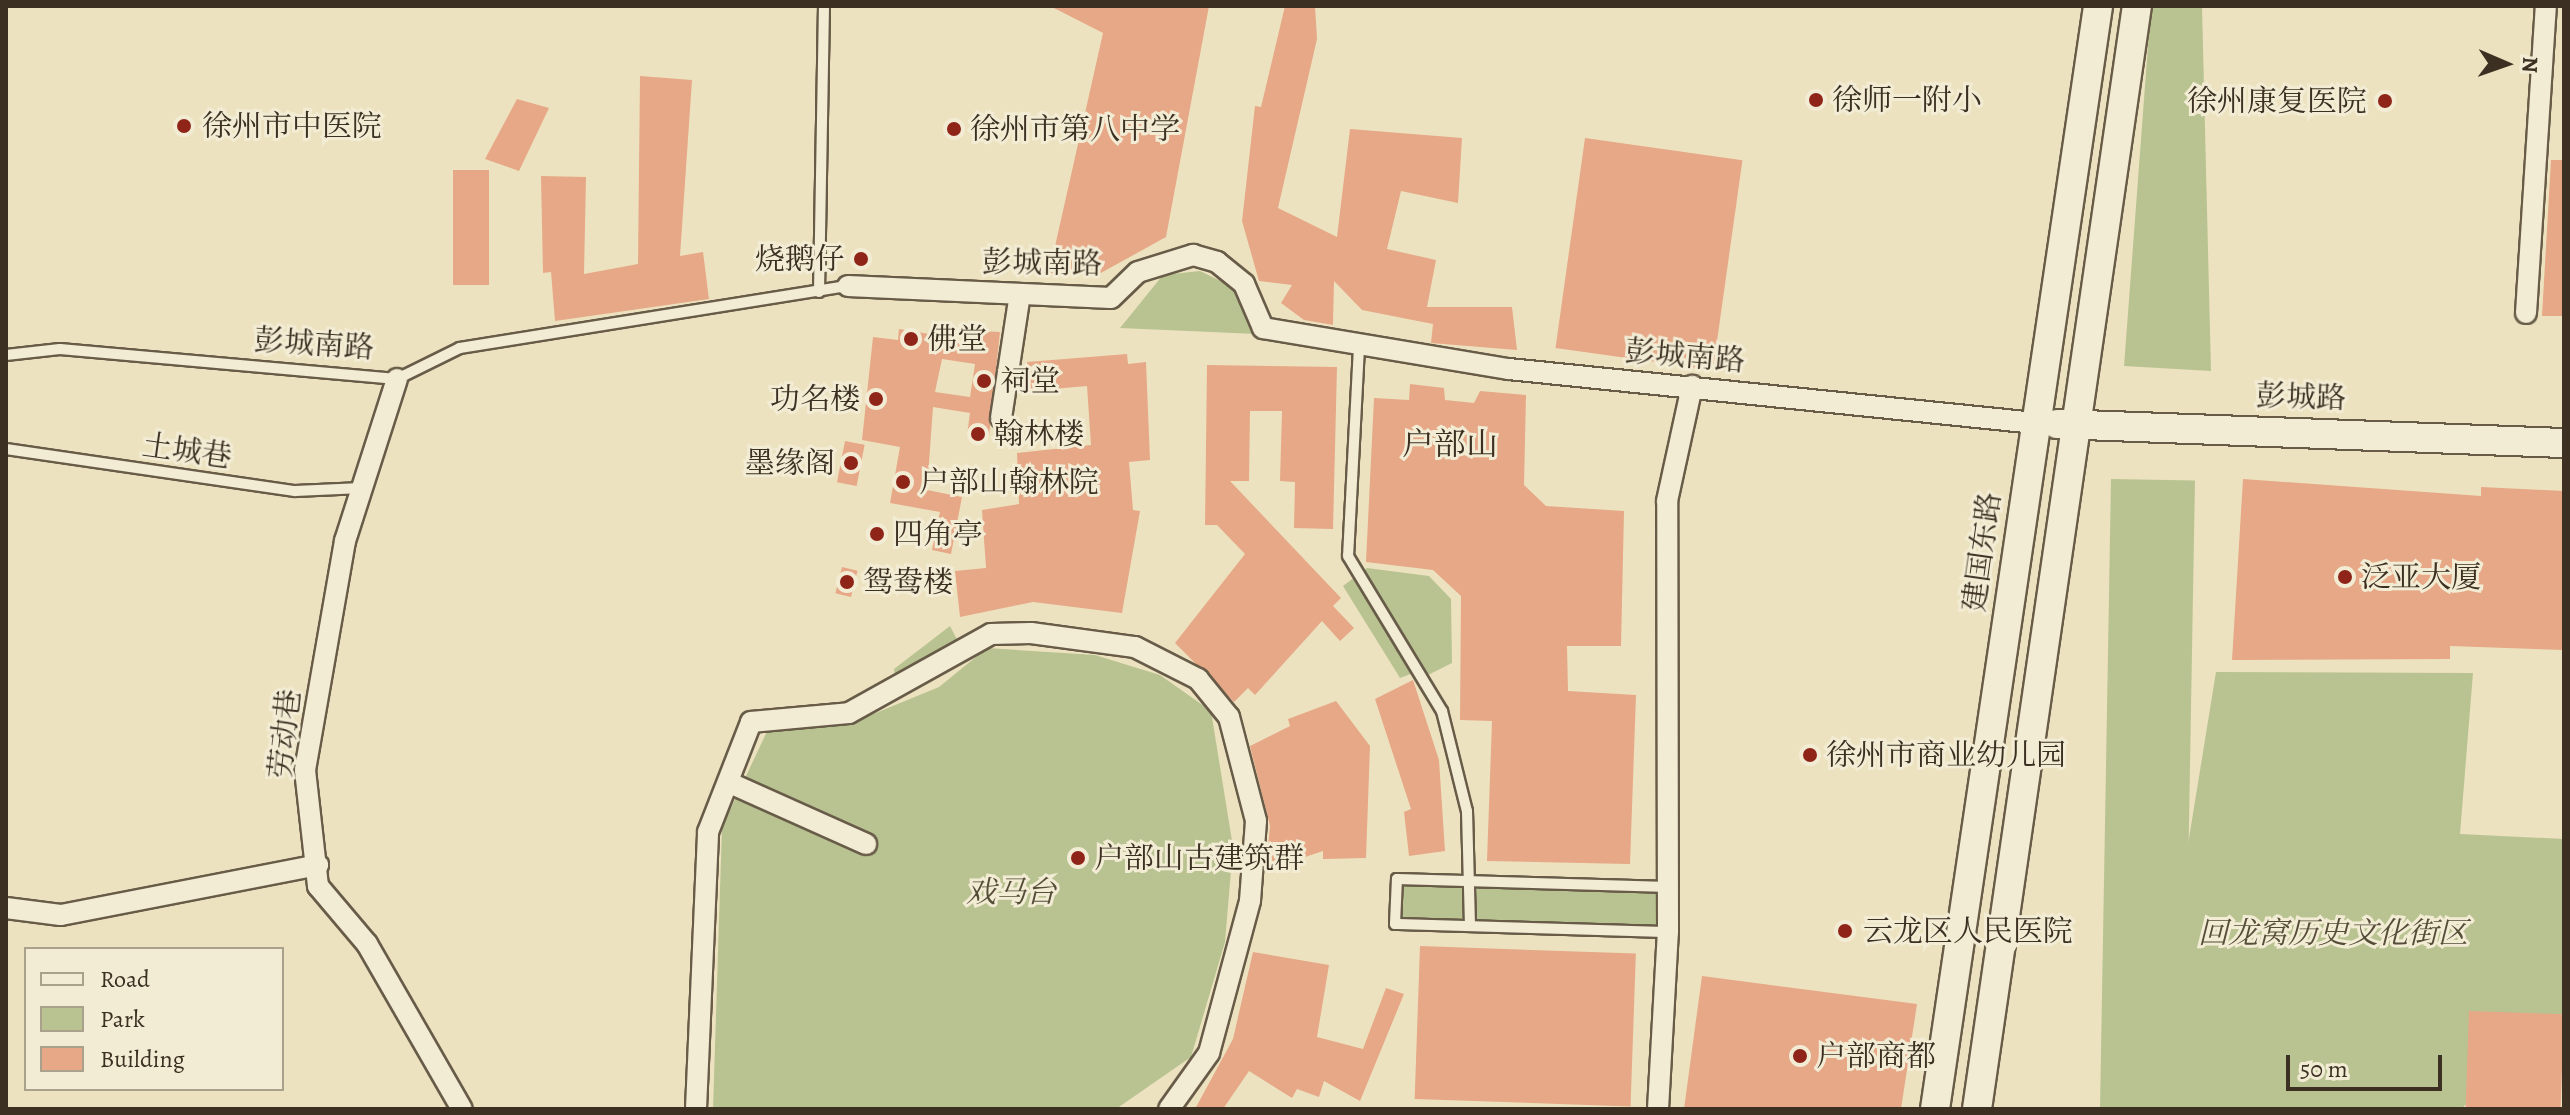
<!DOCTYPE html>
<meta charset="utf-8">
<style>
body{margin:0}
#map{position:relative;width:2570px;height:1115px;overflow:hidden;background:#ede2bf;font-family:Alegreya,"Noto Serif SC",serif}
div>[style]{position:absolute}
.green>*{inset:0;background:#b9c391;transform-origin:0 0}
.building>*{inset:0;background:#e6a887;transform-origin:0 0}
.roads{filter:drop-shadow(2px 0 #685c49) drop-shadow(-2px 0 #685c49) drop-shadow(0 2px #685c49) drop-shadow(0 -2px #685c49)}
.lane>*{height:10px;margin:-5px;padding:0 5px;transform-origin:5px;border-radius:5px;background:#f3ecd5}
.street>*{height:20px;margin:-10px;padding:0 10px;transform-origin:10px;border-radius:10px;background:#f3ecd5}
.secondary>*{height:28px;margin:-14px;padding:0 14px;transform-origin:14px;border-radius:14px;background:#f3ecd5}
.dots>*{width:22px;height:22px;translate:-50% -50%;box-sizing:border-box;border:4px solid #f3ecd5;border-radius:50%}
span{translate:-50% -50%;white-space:nowrap;text-align:center;line-height:1.15;-webkit-text-stroke:6px #f3ecd5;paint-order:stroke}
.poi-label{font-size:30px;color:#3c3022}
.left{translate:0 -50%;text-align:left}
.right{translate:-100% -50%;text-align:right}
.street-label{font-size:30px;color:#3c3022}
.park-label{font-size:30px;color:#554d38;font-style:italic}
.neighbourhood-label{font-size:32px;color:#3c3022}
.frame{position:absolute;inset:0;border:8px solid #3c3022;pointer-events:none}
.legend{position:absolute;left:24px;top:947px;width:260px;height:144px;box-sizing:border-box;background:#f3ecd5;border:2px solid #aaa18d;margin:0;padding:10px 14px;list-style:none;font-size:24px;color:#3c3022}
.legend li{display:flex;align-items:center;gap:16px;height:40px}
.legend b{width:40px;border:2px solid #aaa18d}
.north{position:absolute;left:2466px;top:24px;width:80px;height:80px;-webkit-text-stroke:6px #f3ecd5;paint-order:stroke;rotate:92deg;font-size:22px;font-weight:700;line-height:32px;text-align:center;color:#3c3022}
.north::after{content:'';display:block;margin:auto;width:28px;height:36px;background:#3c3022;clip-path:polygon(50% 0,100% 100%,50% 72%,0 100%)}
.scale{position:absolute;left:2286px;top:1055px;width:156px;height:36px;box-sizing:border-box;border:4px solid #3c3022;border-top:0;padding-left:10px;font-size:24px;line-height:28px;white-space:nowrap;color:#3c3022;-webkit-text-stroke:6px #f3ecd5;paint-order:stroke}
</style>
<div id="map">
<div class="green">
<i style="clip-path:polygon(2151px 6px,2202px 6px,2211px 371px,2124px 366px)"></i>
<i style="clip-path:polygon(1200px 271px,1235px 288px,1256px 334px,1120px 328px,1163px 275px)"></i>
<i style="left:2111px;top:479px;width:84px;height:637px;rotate:1deg"></i>
<i style="clip-path:polygon(1367px 568px,1429px 576px,1451px 599px,1452px 663px,1420px 679px,1416px 672px,1400px 678px,1343px 586px)"></i>
<i style="clip-path:polygon(950px 626px,961px 647px,896px 685px,894px 669px)"></i>
<i style="clip-path:polygon(987px 648px,1095px 655px,1160px 675px,1211px 711px,1233px 847px,1225px 942px,1191px 1057px,1116px 1109px,713px 1109px,722px 827px,770px 725px,849px 724px,939px 687px)"></i>
<i style="clip-path:polygon(2216px 672px,2473px 673px,2460px 834px,2564px 839px,2564px 1015px,2461px 1109px,2145px 1109px)"></i>
<i style="left:1397px;top:879px;width:264px;height:45px;rotate:2deg"></i>
</div>
<div class="building">
<i style="clip-path:polygon(1050px 6px,1209px 6px,1166px 237px,1099px 274px,1049px 273px,1103px 33px)"></i>
<i style="clip-path:polygon(1285px 6px,1315px 6px,1317px 39px,1278px 208px,1337px 237px,1350px 129px,1462px 138px,1458px 203px,1401px 191px,1387px 249px,1436px 260px,1427px 307px,1512px 307px,1517px 350px,1431px 343px,1433px 324px,1362px 310px,1334px 281px,1333px 325px,1304px 320px,1281px 303px,1292px 285px,1259px 281px,1242px 221px,1255px 106px,1261px 107px)"></i>
<i style="clip-path:polygon(640px 76px,692px 80px,680px 256px,703px 252px,709px 299px,555px 321px,551px 272px,543px 273px,541px 176px,586px 177px,584px 274px,638px 264px)"></i>
<i style="clip-path:polygon(517px 99px,549px 108px,519px 171px,485px 159px)"></i>
<i style="left:1585px;top:138px;width:159px;height:212px;rotate:8deg"></i>
<i style="clip-path:polygon(2551px 160px,2564px 160px,2564px 316px,2542px 316px)"></i>
<i style="left:453px;top:170px;width:36px;height:115px"></i>
<i style="clip-path:polygon(evenodd,931px 327px,946px 330px,945px 341px,981px 347px,982px 331px,1000px 332px,989px 436px,967px 435px,970px 413px,933px 407px,927px 490px,962px 497px,951px 554px,932px 550px,940px 512px,890px 503px,900px 447px,862px 440px,873px 337px,898px 340px,899px 329px,929px 334px,931px 327px,942px 359px,975px 364px,970px 397px,935px 392px,942px 359px)"></i>
<i style="clip-path:polygon(1127px 354px,1128px 364px,1146px 362px,1150px 460px,1129px 462px,1133px 510px,1140px 511px,1122px 613px,1033px 602px,960px 617px,955px 571px,986px 568px,982px 510px,1019px 504px,1017px 453px,1091px 445px,1087px 386px,1030px 391px,1027px 362px)"></i>
<i style="clip-path:polygon(1207px 365px,1337px 367px,1333px 529px,1294px 528px,1295px 482px,1280px 481px,1282px 411px,1250px 411px,1249px 481px,1230px 481px,1341px 598px,1333px 606px,1354px 628px,1340px 641px,1322px 621px,1255px 695px,1248px 688px,1234px 702px,1175px 643px,1245px 554px,1217px 525px,1205px 525px)"></i>
<i style="clip-path:polygon(1410px 384px,1444px 388px,1445px 400px,1474px 403px,1480px 391px,1526px 395px,1524px 485px,1546px 506px,1624px 511px,1621px 646px,1567px 646px,1568px 691px,1636px 695px,1630px 864px,1487px 861px,1492px 721px,1460px 720px,1461px 596px,1433px 570px,1366px 562px,1374px 398px,1409px 400px)"></i>
<i style="left:845px;top:441px;width:20px;height:42px;rotate:11deg"></i>
<i style="clip-path:polygon(2243px 479px,2481px 496px,2481px 487px,2564px 491px,2564px 650px,2450px 646px,2450px 659px,2232px 660px)"></i>
<i style="left:842px;top:567px;width:16px;height:27px;rotate:14deg"></i>
<i style="clip-path:polygon(1413px 680px,1439px 760px,1445px 851px,1409px 856px,1404px 812px,1411px 809px,1375px 699px)"></i>
<i style="clip-path:polygon(1336px 701px,1370px 746px,1366px 858px,1323px 859px,1323px 851px,1266px 870px,1270px 826px,1250px 746px,1290px 726px,1288px 719px)"></i>
<i style="left:1420px;top:946px;width:216px;height:153px;rotate:2deg"></i>
<i style="clip-path:polygon(1253px 952px,1329px 965px,1317px 1037px,1363px 1049px,1386px 988px,1404px 994px,1360px 1101px,1324px 1081px,1319px 1097px,1297px 1089px,1292px 1098px,1249px 1071px,1223px 1109px,1195px 1109px,1233px 1039px)"></i>
<i style="clip-path:polygon(1702px 976px,1917px 1004px,1901px 1109px,1684px 1109px)"></i>
<i style="left:2469px;top:1011px;width:95px;height:98px;rotate:2deg"></i>
</div>
<div class="roads">
<div class="lane">
<i style="left:819px;top:292px;width:286px;rotate:-89deg"></i>
<i style="left:1359px;top:347px;width:209px;rotate:93deg"></i>
<i style="left:1348px;top:556px;width:181px;rotate:58.8deg"></i>
<i style="left:1442px;top:711px;width:103px;rotate:76deg"></i>
<i style="left:1467px;top:811px;width:115px;rotate:88.5deg"></i>
<i style="left:6px;top:355px;width:54px;rotate:-6.3deg"></i>
<i style="left:60px;top:349px;width:338px;rotate:5.1deg"></i>
<i style="left:397px;top:379px;width:70px;rotate:-26.2deg"></i>
<i style="left:460px;top:348px;width:393px;rotate:-9.1deg"></i>
<i style="left:6px;top:449px;width:292px;rotate:8.3deg"></i>
<i style="left:295px;top:491px;width:67px;rotate:-2.6deg"></i>
<i style="left:1668px;top:932px;width:273px;rotate:-178.3deg"></i>
<i style="left:1395px;top:924px;width:45px;rotate:-87.5deg"></i>
<i style="left:1397px;top:879px;width:272px;rotate:1.7deg"></i>
</div>
<div class="street">
<i style="left:848px;top:286px;width:263px;rotate:2.6deg"></i>
<i style="left:1111px;top:298px;width:37px;rotate:-44deg"></i>
<i style="left:1138px;top:272px;width:58px;rotate:-17.2deg"></i>
<i style="left:1193px;top:255px;width:25px;rotate:16deg"></i>
<i style="left:1217px;top:262px;width:35px;rotate:39deg"></i>
<i style="left:1244px;top:284px;width:48px;rotate:66.6deg"></i>
<i style="left:1263px;top:328px;width:249px;rotate:9.5deg"></i>
<i style="left:1509px;top:369px;width:529px;rotate:5.86deg"></i>
<i style="left:2526px;top:313px;width:308px;rotate:-86.3deg"></i>
<i style="left:397px;top:379px;width:170px;rotate:107.8deg"></i>
<i style="left:345px;top:541px;width:232px;rotate:99.9deg"></i>
<i style="left:305px;top:770px;width:117px;rotate:83.6deg"></i>
<i style="left:318px;top:886px;width:76px;rotate:49.8deg"></i>
<i style="left:367px;top:944px;width:190px;rotate:60.1deg"></i>
<i style="left:1001px;top:418px;width:125px;rotate:-81.3deg"></i>
<i style="left:732px;top:784px;width:147px;rotate:24.1deg"></i>
<i style="left:6px;top:908px;width:55px;rotate:7.3deg"></i>
<i style="left:61px;top:915px;width:262px;rotate:-11deg"></i>
<i style="left:696px;top:1109px;width:277px;rotate:-87.5deg"></i>
<i style="left:708px;top:832px;width:118px;rotate:-68.6deg"></i>
<i style="left:751px;top:722px;width:98px;rotate:-5.2deg"></i>
<i style="left:849px;top:713px;width:162px;rotate:-29.1deg"></i>
<i style="left:991px;top:634px;width:40px;rotate:-1.4deg"></i>
<i style="left:1031px;top:633px;width:105px;rotate:7.7deg"></i>
<i style="left:1135px;top:647px;width:71px;rotate:26.9deg"></i>
<i style="left:1198px;top:679px;width:49px;rotate:50.8deg"></i>
<i style="left:1229px;top:717px;width:107px;rotate:75.4deg"></i>
<i style="left:1256px;top:821px;width:80px;rotate:94.3deg"></i>
<i style="left:1250px;top:901px;width:157px;rotate:105.1deg"></i>
<i style="left:1209px;top:1053px;width:69px;rotate:125.5deg"></i>
<i style="left:1658px;top:1109px;width:177px;rotate:-86.8deg"></i>
<i style="left:1668px;top:932px;width:431px;rotate:-90.1deg"></i>
<i style="left:1667px;top:501px;width:118px;rotate:-77.7deg"></i>
</div>
<div class="secondary">
<i style="left:2057px;top:424px;width:507px;rotate:2.15deg"></i>
<i style="left:1935px;top:1109px;width:1115px;rotate:-81.59deg"></i>
<i style="left:1977px;top:1109px;width:1115px;rotate:-81.75deg"></i>
</div>
</div>
<div class="dots">
<i style="left:1816px;top:100px;background:#8f2418"></i>
<i style="left:2385px;top:101px;background:#8f2418"></i>
<i style="left:184px;top:126px;background:#8f2418"></i>
<i style="left:954px;top:129px;background:#8f2418"></i>
<i style="left:861px;top:259px;background:#8f2418"></i>
<i style="left:911px;top:339px;background:#8f2418"></i>
<i style="left:984px;top:381px;background:#8f2418"></i>
<i style="left:876px;top:399px;background:#8f2418"></i>
<i style="left:978px;top:434px;background:#8f2418"></i>
<i style="left:851px;top:463px;background:#8f2418"></i>
<i style="left:903px;top:482px;background:#8f2418"></i>
<i style="left:877px;top:534px;background:#8f2418"></i>
<i style="left:2345px;top:577px;background:#8f2418"></i>
<i style="left:847px;top:582px;background:#8f2418"></i>
<i style="left:1810px;top:755px;background:#8f2418"></i>
<i style="left:1078px;top:858px;background:#8f2418"></i>
<i style="left:1845px;top:931px;background:#8f2418"></i>
<i style="left:1800px;top:1056px;background:#8f2418"></i>
</div>
<div class="poi-label">
<span class="left" style="left:1832px;top:100px">徐师一附小</span>
<span class="right" style="left:2367px;top:101px">徐州康复医院</span>
<span class="left" style="left:202px;top:126px">徐州市中医院</span>
<span class="left" style="left:970px;top:129px">徐州市第八中学</span>
<span class="right" style="left:845px;top:259px">烧鹅仔</span>
<span class="left" style="left:927px;top:339px">佛堂</span>
<span class="left" style="left:1000px;top:381px">祠堂</span>
<span class="right" style="left:860px;top:399px">功名楼</span>
<span class="left" style="left:994px;top:434px">翰林楼</span>
<span class="right" style="left:835px;top:463px">墨缘阁</span>
<span class="left" style="left:919px;top:482px">户部山翰林院</span>
<span class="left" style="left:893px;top:534px">四角亭</span>
<span class="left" style="left:2361px;top:577px">泛亚大厦</span>
<span class="left" style="left:863px;top:582px">鸳鸯楼</span>
<span class="left" style="left:1826px;top:755px">徐州市商业幼儿园</span>
<span class="left" style="left:1094px;top:858px">户部山古建筑群</span>
<span class="left" style="left:1863px;top:931px">云龙区人民医院</span>
<span class="left" style="left:1816px;top:1056px">户部商都</span>
</div>
<div class="street-label">
<span style="left:1042px;top:263px;rotate:1deg">彭城南路</span>
<span style="left:314px;top:344px;rotate:4deg">彭城南路</span>
<span style="left:1685px;top:356px;rotate:5deg">彭城南路</span>
<span style="left:2301px;top:397px;rotate:2deg">彭城路</span>
<span style="left:187px;top:451px;rotate:8deg">土城巷</span>
<span style="left:1982px;top:552px;rotate:-82deg">建国东路</span>
<span style="left:285px;top:734px;rotate:-84deg">劳动巷</span>
</div>
<div class="park-label">
<span style="left:1011px;top:892px">戏马台</span>
<span style="left:2333px;top:933px">回龙窝历史文化街区</span>
</div>
<div class="neighbourhood-label">
<span style="left:1450px;top:444px">户部山</span>
</div>
<div class="frame"></div>
<ul class="legend">
<li><b style="height:10px;background:#f3ecd5"></b>Road</li>
<li><b style="height:22px;background:#b9c391"></b>Park</li>
<li><b style="height:22px;background:#e6a887"></b>Building</li>
</ul>
<div class="north">N</div>
<div class="scale">50 m</div>
</div>
